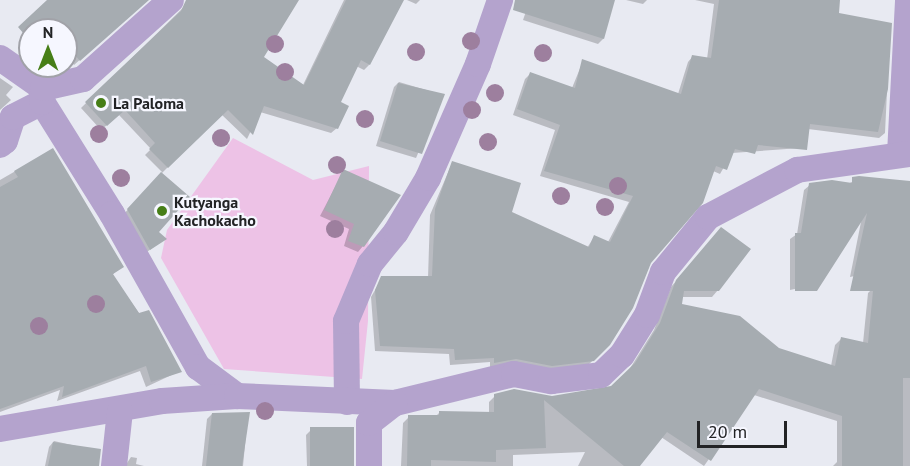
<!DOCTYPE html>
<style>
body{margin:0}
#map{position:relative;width:910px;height:466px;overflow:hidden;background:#e8eaf2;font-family:"PT Sans",sans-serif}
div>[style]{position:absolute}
.green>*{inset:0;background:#edc2e6}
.shadow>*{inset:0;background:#0003}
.building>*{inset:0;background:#a6acb1;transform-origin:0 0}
.minor>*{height:26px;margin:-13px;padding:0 13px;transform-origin:13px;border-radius:13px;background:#b4a3cd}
.trees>*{width:18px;height:18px;margin:-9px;border-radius:50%;background:#9d7f9e}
.dots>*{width:16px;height:16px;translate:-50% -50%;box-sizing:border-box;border:3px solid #f6f7ff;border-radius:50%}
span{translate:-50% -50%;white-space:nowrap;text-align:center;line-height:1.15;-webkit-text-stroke:4.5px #f6f7ff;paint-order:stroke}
.poi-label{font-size:16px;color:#222325;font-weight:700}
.left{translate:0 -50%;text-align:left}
.north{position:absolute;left:18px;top:18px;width:60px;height:60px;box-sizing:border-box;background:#f6f7ff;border:2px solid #a1a2a8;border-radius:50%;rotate:0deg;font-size:16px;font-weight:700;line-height:24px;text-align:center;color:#222325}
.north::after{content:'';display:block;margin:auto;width:21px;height:27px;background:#467e17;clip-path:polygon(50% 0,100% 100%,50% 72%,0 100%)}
.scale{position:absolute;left:697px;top:421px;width:90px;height:27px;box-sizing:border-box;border:3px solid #222325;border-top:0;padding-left:8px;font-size:18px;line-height:21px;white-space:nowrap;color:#222325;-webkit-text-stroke:4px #f6f7ff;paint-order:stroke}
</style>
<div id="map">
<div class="green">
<i style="clip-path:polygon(233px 138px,313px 180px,369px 166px,368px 321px,362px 379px,224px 369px,161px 258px,167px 230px)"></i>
</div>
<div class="shadow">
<i style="clip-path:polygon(63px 0,147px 0,74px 65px,66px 55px,66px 30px,31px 30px)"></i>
<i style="clip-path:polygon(191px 0,297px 0,261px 58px,303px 85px,344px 0,402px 0,369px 65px,364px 70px,356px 66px,339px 102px,337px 128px,331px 133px,260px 112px,247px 139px,221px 114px,161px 174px,157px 232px,165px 239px,144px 254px,122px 216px,156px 179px,162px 172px,145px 155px,151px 149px,119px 115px,101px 130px,81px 108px)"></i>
<i style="clip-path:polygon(407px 0,420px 0,416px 4px)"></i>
<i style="clip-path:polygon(530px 0,613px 0,603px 39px,598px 44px,523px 20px)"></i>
<i style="clip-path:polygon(626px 0,647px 0,643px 4px)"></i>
<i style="clip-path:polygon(695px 0,815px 0,761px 6px,890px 30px,885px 133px,879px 138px,808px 129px,801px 148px,732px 153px,720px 174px,713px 171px,650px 262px,609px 345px,588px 365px,545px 370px,490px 368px,490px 362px,450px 365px,449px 354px,375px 351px,371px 297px,382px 278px,428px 278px,430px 215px,452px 163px,510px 213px,587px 248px,594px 237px,608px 242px,629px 202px,540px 176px,555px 130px,513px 115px,525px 79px,531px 73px,572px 88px,583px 61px,678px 94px,688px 62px,693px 56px,707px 59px,714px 4px)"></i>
<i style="clip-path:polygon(30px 31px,30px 51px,20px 40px)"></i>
<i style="clip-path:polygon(0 78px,13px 87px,6px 95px,11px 100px,0 110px)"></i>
<i style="clip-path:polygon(399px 82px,443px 95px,416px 158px,376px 146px,394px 87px)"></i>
<i style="clip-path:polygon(52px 150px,122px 266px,112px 275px,180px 371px,146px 387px,140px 371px,57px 401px,60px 390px,0 412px,0 180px)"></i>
<i style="clip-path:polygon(344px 170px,363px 246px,358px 252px,344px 246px,349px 229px,320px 216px)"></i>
<i style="clip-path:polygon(859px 178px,910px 183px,910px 264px,850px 277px,862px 217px,818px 284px,790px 290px,790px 239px,797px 234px,804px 190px,810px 185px,848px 184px)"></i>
<i style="clip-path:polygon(716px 235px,718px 290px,712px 297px,682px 297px,681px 306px,779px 350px,831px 366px,835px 345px,841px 339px,863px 343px,868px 293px,874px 287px,910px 291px,910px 466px,833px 466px,837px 462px,837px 421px,754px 395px,704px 466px,661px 437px,638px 466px,578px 466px,585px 452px,513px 455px,513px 466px,401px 466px,403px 423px,409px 417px,435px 417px,440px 412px,489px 414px,489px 402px,495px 396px,552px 397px,611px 388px,629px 370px,654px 330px,671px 287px)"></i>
<i style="clip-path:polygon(248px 413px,243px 466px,202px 466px,207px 419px,212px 414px)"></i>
<i style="clip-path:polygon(311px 430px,352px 466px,307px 466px,306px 435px)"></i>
<i style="clip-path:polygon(54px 441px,99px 451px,99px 466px,45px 466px,49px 447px)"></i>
<i style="clip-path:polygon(131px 457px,137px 458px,136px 464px,144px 466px,125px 466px)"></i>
</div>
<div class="building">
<i style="clip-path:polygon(47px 0,149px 0,80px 61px,66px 44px,66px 30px,30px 30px,30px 41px,18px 27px)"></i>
<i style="clip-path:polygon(186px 0,299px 0,264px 57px,304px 85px,346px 0,404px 0,370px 65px,361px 60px,341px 102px,349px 106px,338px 129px,264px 106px,253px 135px,228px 110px,168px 168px,149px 149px,155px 143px,125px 110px,107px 126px,85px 102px,181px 11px)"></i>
<i style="clip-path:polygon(515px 0,615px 0,604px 39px,513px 10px)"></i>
<i style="clip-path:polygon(719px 0,840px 0,839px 13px,892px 23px,888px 89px,878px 132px,810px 124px,807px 150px,758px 145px,755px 154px,735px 149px,727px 170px,716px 166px,703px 203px,651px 263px,633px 308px,610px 345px,594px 361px,552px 366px,516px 359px,494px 363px,494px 358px,455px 360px,454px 349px,380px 346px,375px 290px,381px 276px,432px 276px,435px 209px,452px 161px,521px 183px,512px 212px,589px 247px,594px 235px,610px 242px,633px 196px,544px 171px,560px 125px,517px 109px,530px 72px,575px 88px,582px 59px,681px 94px,692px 55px,711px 58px)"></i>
<i style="clip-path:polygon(398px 83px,445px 94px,422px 154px,380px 141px)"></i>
<i style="clip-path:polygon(53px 148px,124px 267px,113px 274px,139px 313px,149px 310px,182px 372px,151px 382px,146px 366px,62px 397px,64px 386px,0 409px,0 187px,18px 177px,14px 171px)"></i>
<i style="clip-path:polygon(343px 169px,401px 195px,364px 247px,348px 241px,354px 224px,324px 210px)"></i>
<i style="clip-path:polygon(161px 172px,190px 197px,159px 232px,167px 239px,150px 250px,127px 209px)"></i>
<i style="clip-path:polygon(859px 176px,910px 181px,910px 378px,903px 378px,903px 466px,842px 466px,842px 416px,759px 389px,711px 461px,667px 432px,640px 466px,624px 466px,544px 400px,546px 448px,496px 450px,496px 462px,431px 460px,431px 466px,407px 466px,408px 415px,439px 415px,439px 411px,494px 412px,494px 394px,514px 389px,552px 396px,611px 386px,635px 363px,660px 323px,676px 280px,721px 227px,751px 249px,719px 291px,684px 291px,682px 304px,740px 316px,779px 348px,835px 366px,841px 337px,868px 343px,873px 291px,850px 291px,867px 213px,817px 291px,795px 291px,795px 233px,801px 233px,809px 183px,832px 180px,852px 183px,852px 177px)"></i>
<i style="clip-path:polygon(250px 412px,242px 466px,206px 466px,212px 413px)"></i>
<i style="left:354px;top:427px;width:39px;height:44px;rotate:90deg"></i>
<i style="clip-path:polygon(53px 442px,101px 449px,99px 466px,48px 466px)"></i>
</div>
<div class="minor">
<i style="left:0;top:58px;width:52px;rotate:34.9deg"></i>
<i style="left:42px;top:102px;width:132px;rotate:58deg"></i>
<i style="left:112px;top:214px;width:176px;rotate:60.7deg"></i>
<i style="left:198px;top:367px;width:49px;rotate:36.6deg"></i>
<i style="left:0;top:145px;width:6px;rotate:-39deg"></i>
<i style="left:5px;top:141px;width:25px;rotate:-72deg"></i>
<i style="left:13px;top:117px;width:33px;rotate:-27deg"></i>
<i style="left:42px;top:102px;width:14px;rotate:-86deg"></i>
<i style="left:43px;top:88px;width:41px;rotate:-12.7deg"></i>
<i style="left:83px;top:79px;width:118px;rotate:-41.9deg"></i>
<i style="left:900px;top:154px;width:154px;rotate:-87deg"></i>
<i style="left:347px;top:402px;width:81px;rotate:-90.7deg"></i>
<i style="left:346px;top:321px;width:62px;rotate:-67.2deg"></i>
<i style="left:370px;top:264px;width:41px;rotate:-50.9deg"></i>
<i style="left:396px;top:232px;width:63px;rotate:-59.3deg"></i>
<i style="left:428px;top:178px;width:124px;rotate:-66.3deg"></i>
<i style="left:478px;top:64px;width:68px;rotate:-71deg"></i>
<i style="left:0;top:429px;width:164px;rotate:-9.8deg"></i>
<i style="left:162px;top:401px;width:75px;rotate:-3.8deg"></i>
<i style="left:237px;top:396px;width:158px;rotate:2.5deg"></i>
<i style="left:395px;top:403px;width:122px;rotate:-13.7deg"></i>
<i style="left:514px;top:374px;width:38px;rotate:11deg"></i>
<i style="left:551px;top:381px;width:50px;rotate:-6.8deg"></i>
<i style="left:601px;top:375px;width:29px;rotate:-44deg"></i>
<i style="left:622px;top:355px;width:47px;rotate:-58deg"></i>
<i style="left:647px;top:315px;width:46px;rotate:-69.6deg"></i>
<i style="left:663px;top:272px;width:71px;rotate:-50.7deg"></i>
<i style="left:708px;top:217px;width:101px;rotate:-27.8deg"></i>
<i style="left:797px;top:170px;width:114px;rotate:-8.1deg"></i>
<i style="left:114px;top:466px;width:55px;rotate:-83.8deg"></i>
<i style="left:369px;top:466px;width:43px;rotate:-90deg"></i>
<i style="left:369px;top:423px;width:33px;rotate:-38deg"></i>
</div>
<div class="trees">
<i style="left:471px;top:41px"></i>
<i style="left:275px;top:44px"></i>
<i style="left:416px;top:52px"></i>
<i style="left:543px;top:53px"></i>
<i style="left:285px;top:72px"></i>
<i style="left:495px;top:93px"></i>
<i style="left:472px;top:110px"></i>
<i style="left:365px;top:119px"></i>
<i style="left:99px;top:134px"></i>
<i style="left:221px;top:138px"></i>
<i style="left:488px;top:142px"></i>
<i style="left:337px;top:165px"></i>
<i style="left:121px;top:178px"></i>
<i style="left:618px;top:186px"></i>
<i style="left:561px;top:196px"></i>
<i style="left:605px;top:207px"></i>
<i style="left:335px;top:229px"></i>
<i style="left:96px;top:304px"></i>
<i style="left:39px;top:326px"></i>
<i style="left:265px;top:411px"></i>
</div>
<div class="dots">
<i style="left:101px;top:103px;background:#467e17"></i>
<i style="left:162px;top:211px;background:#467e17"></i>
</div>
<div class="poi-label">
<span class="left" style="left:113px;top:103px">La Paloma</span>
<span class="left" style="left:174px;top:211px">Kutyanga<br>Kachokacho</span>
</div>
<div class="north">N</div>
<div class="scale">20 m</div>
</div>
